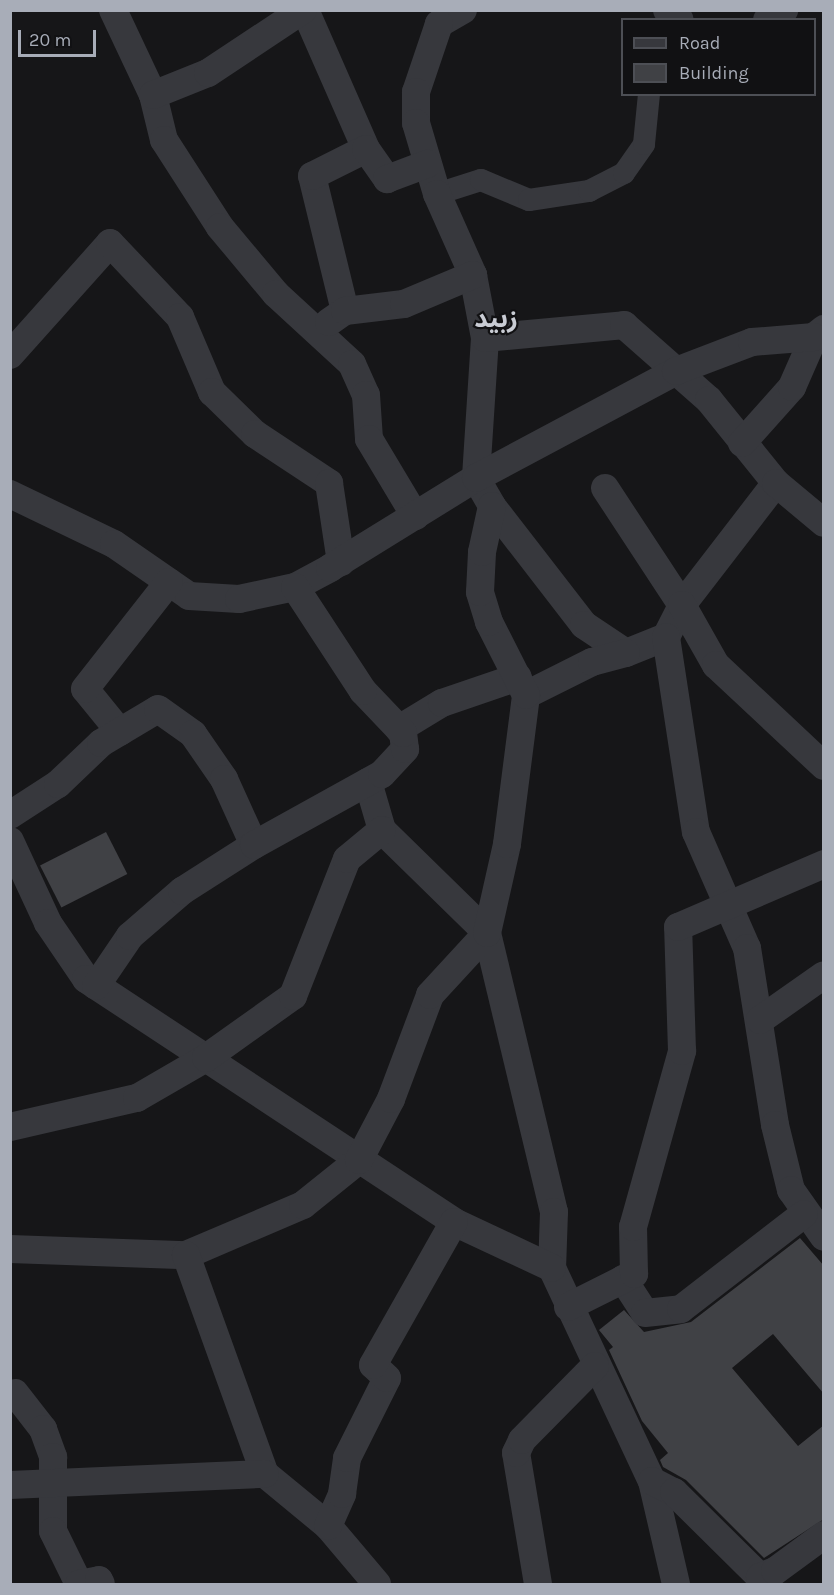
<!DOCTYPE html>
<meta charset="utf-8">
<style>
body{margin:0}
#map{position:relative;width:834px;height:1595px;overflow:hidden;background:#161618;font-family:Karla,"Noto Sans Arabic",sans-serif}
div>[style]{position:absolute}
.building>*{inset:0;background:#404145;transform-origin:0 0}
.pedestrian>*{height:22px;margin:-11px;padding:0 11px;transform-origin:11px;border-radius:11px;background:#37383d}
.minor>*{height:28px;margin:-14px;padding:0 14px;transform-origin:14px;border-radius:14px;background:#37383d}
span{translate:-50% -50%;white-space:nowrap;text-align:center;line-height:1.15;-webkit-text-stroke:4.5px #111113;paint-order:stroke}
.district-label{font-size:26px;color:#c9ccd4;font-weight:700}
.frame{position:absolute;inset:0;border:12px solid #a8adb8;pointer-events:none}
.legend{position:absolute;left:621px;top:18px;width:195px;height:78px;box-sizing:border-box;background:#111113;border:2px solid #4d4f55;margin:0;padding:8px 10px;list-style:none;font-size:18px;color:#a8adb8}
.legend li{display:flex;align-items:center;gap:12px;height:30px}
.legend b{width:30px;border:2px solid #4d4f55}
.scale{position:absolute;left:18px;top:30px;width:78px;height:27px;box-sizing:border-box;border:3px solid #a8adb8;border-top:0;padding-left:8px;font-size:18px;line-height:21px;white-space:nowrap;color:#a8adb8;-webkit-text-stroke:4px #111113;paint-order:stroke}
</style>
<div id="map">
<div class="building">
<i style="left:106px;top:832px;width:47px;height:74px;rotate:63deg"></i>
<i style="clip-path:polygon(800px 1238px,824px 1266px,824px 1394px,773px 1334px,732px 1368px,798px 1446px,824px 1425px,824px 1519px,764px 1558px,686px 1480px,663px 1467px,660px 1460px,668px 1453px,642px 1421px,609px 1350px,613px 1347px,599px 1330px,624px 1310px,644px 1332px,691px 1322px)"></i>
</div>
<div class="pedestrian">
<i style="left:437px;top:194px;width:46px;rotate:-17.7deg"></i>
<i style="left:481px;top:180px;width:52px;rotate:22.6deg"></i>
<i style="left:529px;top:200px;width:61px;rotate:-8.5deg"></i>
<i style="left:589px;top:191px;width:39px;rotate:-27deg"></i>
<i style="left:624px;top:173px;width:35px;rotate:-55deg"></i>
<i style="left:644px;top:144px;width:50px;rotate:-84.3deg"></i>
</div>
<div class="minor">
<i style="left:113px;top:10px;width:94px;rotate:64.8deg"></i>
<i style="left:153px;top:95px;width:46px;rotate:76.3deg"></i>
<i style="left:164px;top:140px;width:103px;rotate:57.2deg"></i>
<i style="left:220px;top:227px;width:87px;rotate:50.1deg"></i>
<i style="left:276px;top:294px;width:103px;rotate:42.6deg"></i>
<i style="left:352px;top:364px;width:34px;rotate:66deg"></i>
<i style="left:366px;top:395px;width:44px;rotate:86.1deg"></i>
<i style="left:369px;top:439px;width:90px;rotate:59.1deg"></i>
<i style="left:305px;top:10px;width:152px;rotate:66.3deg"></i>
<i style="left:463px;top:10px;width:28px;rotate:150deg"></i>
<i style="left:439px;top:24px;width:72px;rotate:108.7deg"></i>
<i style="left:416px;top:92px;width:31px;rotate:90deg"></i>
<i style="left:416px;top:123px;width:74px;rotate:73.5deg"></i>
<i style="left:437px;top:194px;width:89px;rotate:66deg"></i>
<i style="left:473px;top:275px;width:64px;rotate:79.2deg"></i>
<i style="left:485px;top:338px;width:140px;rotate:93.7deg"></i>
<i style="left:476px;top:478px;width:32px;rotate:60deg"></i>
<i style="left:492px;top:506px;width:150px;rotate:52.3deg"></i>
<i style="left:584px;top:625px;width:50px;rotate:33.7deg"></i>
<i style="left:626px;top:653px;width:43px;rotate:-21.8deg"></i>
<i style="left:666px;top:637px;width:36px;rotate:-63deg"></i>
<i style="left:682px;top:605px;width:154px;rotate:-52.4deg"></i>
<i style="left:667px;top:10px;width:16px;rotate:38deg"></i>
<i style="left:767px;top:20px;width:20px;rotate:-30deg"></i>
<i style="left:153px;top:95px;width:59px;rotate:-21.8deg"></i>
<i style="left:208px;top:73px;width:114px;rotate:-33.6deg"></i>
<i style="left:345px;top:311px;width:139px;rotate:-103.7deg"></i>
<i style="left:312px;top:176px;width:60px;rotate:-26.6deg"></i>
<i style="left:366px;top:149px;width:37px;rotate:55deg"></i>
<i style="left:387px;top:179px;width:43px;rotate:-20.6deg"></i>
<i style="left:329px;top:322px;width:19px;rotate:-35deg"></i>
<i style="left:345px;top:311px;width:59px;rotate:-6.8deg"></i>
<i style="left:404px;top:304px;width:75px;rotate:-22.8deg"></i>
<i style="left:485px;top:338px;width:140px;rotate:-5.3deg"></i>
<i style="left:624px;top:325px;width:113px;rotate:41.4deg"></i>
<i style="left:709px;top:400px;width:107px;rotate:51.1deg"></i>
<i style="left:776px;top:483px;width:62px;rotate:39.8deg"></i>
<i style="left:10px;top:355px;width:150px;rotate:-48.2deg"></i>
<i style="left:110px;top:243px;width:102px;rotate:46.6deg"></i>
<i style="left:180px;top:317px;width:82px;rotate:66.9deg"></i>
<i style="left:212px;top:392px;width:60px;rotate:44.3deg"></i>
<i style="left:255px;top:434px;width:89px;rotate:33.5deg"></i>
<i style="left:329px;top:483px;width:80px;rotate:81.4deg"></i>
<i style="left:742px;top:443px;width:75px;rotate:-48.2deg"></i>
<i style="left:792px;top:387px;width:55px;rotate:-66.3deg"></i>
<i style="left:814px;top:337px;width:13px;rotate:-39deg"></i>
<i style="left:605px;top:488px;width:140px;rotate:56.7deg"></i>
<i style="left:682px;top:605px;width:69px;rotate:60.5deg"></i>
<i style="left:716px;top:665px;width:148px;rotate:43.1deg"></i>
<i style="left:10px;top:494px;width:115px;rotate:25.7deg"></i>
<i style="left:114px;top:544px;width:91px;rotate:34.7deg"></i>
<i style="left:189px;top:596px;width:50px;rotate:3.4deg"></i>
<i style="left:239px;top:599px;width:57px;rotate:-12.1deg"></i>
<i style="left:295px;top:587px;width:40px;rotate:-28deg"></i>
<i style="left:330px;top:568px;width:172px;rotate:-31.7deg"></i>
<i style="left:476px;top:478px;width:227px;rotate:-28.1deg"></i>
<i style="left:676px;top:371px;width:81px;rotate:-20.9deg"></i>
<i style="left:752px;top:342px;width:62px;rotate:-4.6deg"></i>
<i style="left:666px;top:637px;width:197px;rotate:81.3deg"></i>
<i style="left:696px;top:832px;width:127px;rotate:66.3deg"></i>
<i style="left:747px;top:948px;width:179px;rotate:81deg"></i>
<i style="left:775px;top:1125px;width:67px;rotate:76.2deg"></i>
<i style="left:791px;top:1190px;width:57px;rotate:54.9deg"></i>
<i style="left:526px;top:695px;width:74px;rotate:-26.6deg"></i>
<i style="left:592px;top:662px;width:35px;rotate:-15deg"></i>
<i style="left:399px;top:729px;width:50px;rotate:-31.2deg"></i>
<i style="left:442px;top:703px;width:80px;rotate:-18.9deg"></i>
<i style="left:120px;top:732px;width:55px;rotate:-129.1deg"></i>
<i style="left:85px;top:689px;width:136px;rotate:-51.9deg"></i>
<i style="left:368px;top:782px;width:50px;rotate:73.7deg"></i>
<i style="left:382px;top:830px;width:147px;rotate:44.4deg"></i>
<i style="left:487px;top:933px;width:287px;rotate:76.5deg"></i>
<i style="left:554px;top:1212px;width:56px;rotate:92deg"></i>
<i style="left:552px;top:1268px;width:235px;rotate:64.9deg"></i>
<i style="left:652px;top:1481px;width:106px;rotate:76.9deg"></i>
<i style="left:10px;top:815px;width:57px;rotate:-32.9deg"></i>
<i style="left:58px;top:784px;width:59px;rotate:-43.6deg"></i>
<i style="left:101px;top:743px;width:66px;rotate:-30.8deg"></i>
<i style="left:158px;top:709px;width:43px;rotate:35.5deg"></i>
<i style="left:193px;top:734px;width:55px;rotate:55.4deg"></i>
<i style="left:224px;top:779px;width:72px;rotate:65.6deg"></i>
<i style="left:10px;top:841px;width:90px;rotate:65.1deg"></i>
<i style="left:48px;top:923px;width:68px;rotate:55.8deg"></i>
<i style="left:86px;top:979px;width:441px;rotate:33.4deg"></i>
<i style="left:454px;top:1222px;width:108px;rotate:25.1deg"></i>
<i style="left:96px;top:986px;width:60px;rotate:-55.8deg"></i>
<i style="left:130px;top:936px;width:69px;rotate:-40.9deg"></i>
<i style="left:182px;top:891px;width:85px;rotate:-32.6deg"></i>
<i style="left:254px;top:845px;width:146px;rotate:-29deg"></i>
<i style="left:382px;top:774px;width:34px;rotate:-47deg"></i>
<i style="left:405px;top:749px;width:16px;rotate:-97deg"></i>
<i style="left:403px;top:733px;width:58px;rotate:-133.6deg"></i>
<i style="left:363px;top:691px;width:124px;rotate:-123.2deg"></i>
<i style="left:760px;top:1020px;width:78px;rotate:-35.1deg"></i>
<i style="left:10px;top:1127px;width:130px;rotate:-12.9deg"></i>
<i style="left:137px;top:1098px;width:80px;rotate:-30.1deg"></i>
<i style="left:206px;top:1058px;width:107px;rotate:-35.5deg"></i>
<i style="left:293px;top:996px;width:147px;rotate:-68.5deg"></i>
<i style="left:347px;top:859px;width:45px;rotate:-39.6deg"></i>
<i style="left:10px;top:1249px;width:176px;rotate:2deg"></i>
<i style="left:186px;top:1255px;width:127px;rotate:-23.1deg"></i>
<i style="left:303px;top:1205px;width:72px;rotate:-38.8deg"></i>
<i style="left:359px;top:1160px;width:69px;rotate:-62.3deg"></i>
<i style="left:391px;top:1099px;width:111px;rotate:-69.4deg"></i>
<i style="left:430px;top:995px;width:84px;rotate:-47.4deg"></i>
<i style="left:487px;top:933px;width:91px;rotate:-77.3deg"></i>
<i style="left:507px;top:844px;width:150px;rotate:-82.7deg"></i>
<i style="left:526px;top:695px;width:82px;rotate:-116.9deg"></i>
<i style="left:489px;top:622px;width:31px;rotate:-107deg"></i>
<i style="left:480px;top:592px;width:40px;rotate:-87.1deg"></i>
<i style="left:482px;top:552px;width:47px;rotate:-77.7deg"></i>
<i style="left:186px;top:1255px;width:233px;rotate:70.2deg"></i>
<i style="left:265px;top:1474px;width:82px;rotate:39.5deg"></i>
<i style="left:328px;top:1526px;width:76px;rotate:49.8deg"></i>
<i style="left:623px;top:1279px;width:40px;rotate:57.1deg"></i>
<i style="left:645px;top:1313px;width:36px;rotate:-6deg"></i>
<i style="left:681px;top:1309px;width:155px;rotate:-37.7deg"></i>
<i style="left:568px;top:1307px;width:74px;rotate:-26.6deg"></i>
<i style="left:634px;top:1274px;width:47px;rotate:-91.2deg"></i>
<i style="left:633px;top:1227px;width:183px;rotate:-74.4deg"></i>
<i style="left:682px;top:1051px;width:124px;rotate:-91.8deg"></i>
<i style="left:678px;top:927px;width:159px;rotate:-23.3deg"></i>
<i style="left:15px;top:1393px;width:46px;rotate:52.1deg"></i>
<i style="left:43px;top:1429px;width:30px;rotate:70deg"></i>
<i style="left:53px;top:1457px;width:74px;rotate:90deg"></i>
<i style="left:53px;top:1531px;width:59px;rotate:63.9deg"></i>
<i style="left:79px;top:1584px;width:20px;rotate:-11deg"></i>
<i style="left:99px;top:1580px;width:4px;rotate:63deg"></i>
<i style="left:652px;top:1481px;width:25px;rotate:27deg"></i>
<i style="left:674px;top:1492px;width:121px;rotate:44.7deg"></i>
<i style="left:760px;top:1577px;width:16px;rotate:-22deg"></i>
<i style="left:775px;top:1571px;width:61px;rotate:-36.3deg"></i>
<i style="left:10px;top:1485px;width:255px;rotate:-2.5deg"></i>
<i style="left:328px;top:1526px;width:35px;rotate:-66deg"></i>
<i style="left:342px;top:1494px;width:36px;rotate:-82deg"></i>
<i style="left:347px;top:1458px;width:89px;rotate:-63.4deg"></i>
<i style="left:387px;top:1378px;width:19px;rotate:-137deg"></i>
<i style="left:373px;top:1365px;width:164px;rotate:-60.5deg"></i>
<i style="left:538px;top:1584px;width:133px;rotate:-99.5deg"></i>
<i style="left:516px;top:1453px;width:14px;rotate:-65deg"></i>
<i style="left:522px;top:1440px;width:104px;rotate:-45.4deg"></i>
</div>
<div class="district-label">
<span style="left:496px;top:319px">زبيد</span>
</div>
<div class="frame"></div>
<ul class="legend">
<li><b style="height:8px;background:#37383d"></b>Road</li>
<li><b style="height:16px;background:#404145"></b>Building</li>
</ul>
<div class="scale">20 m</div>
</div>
